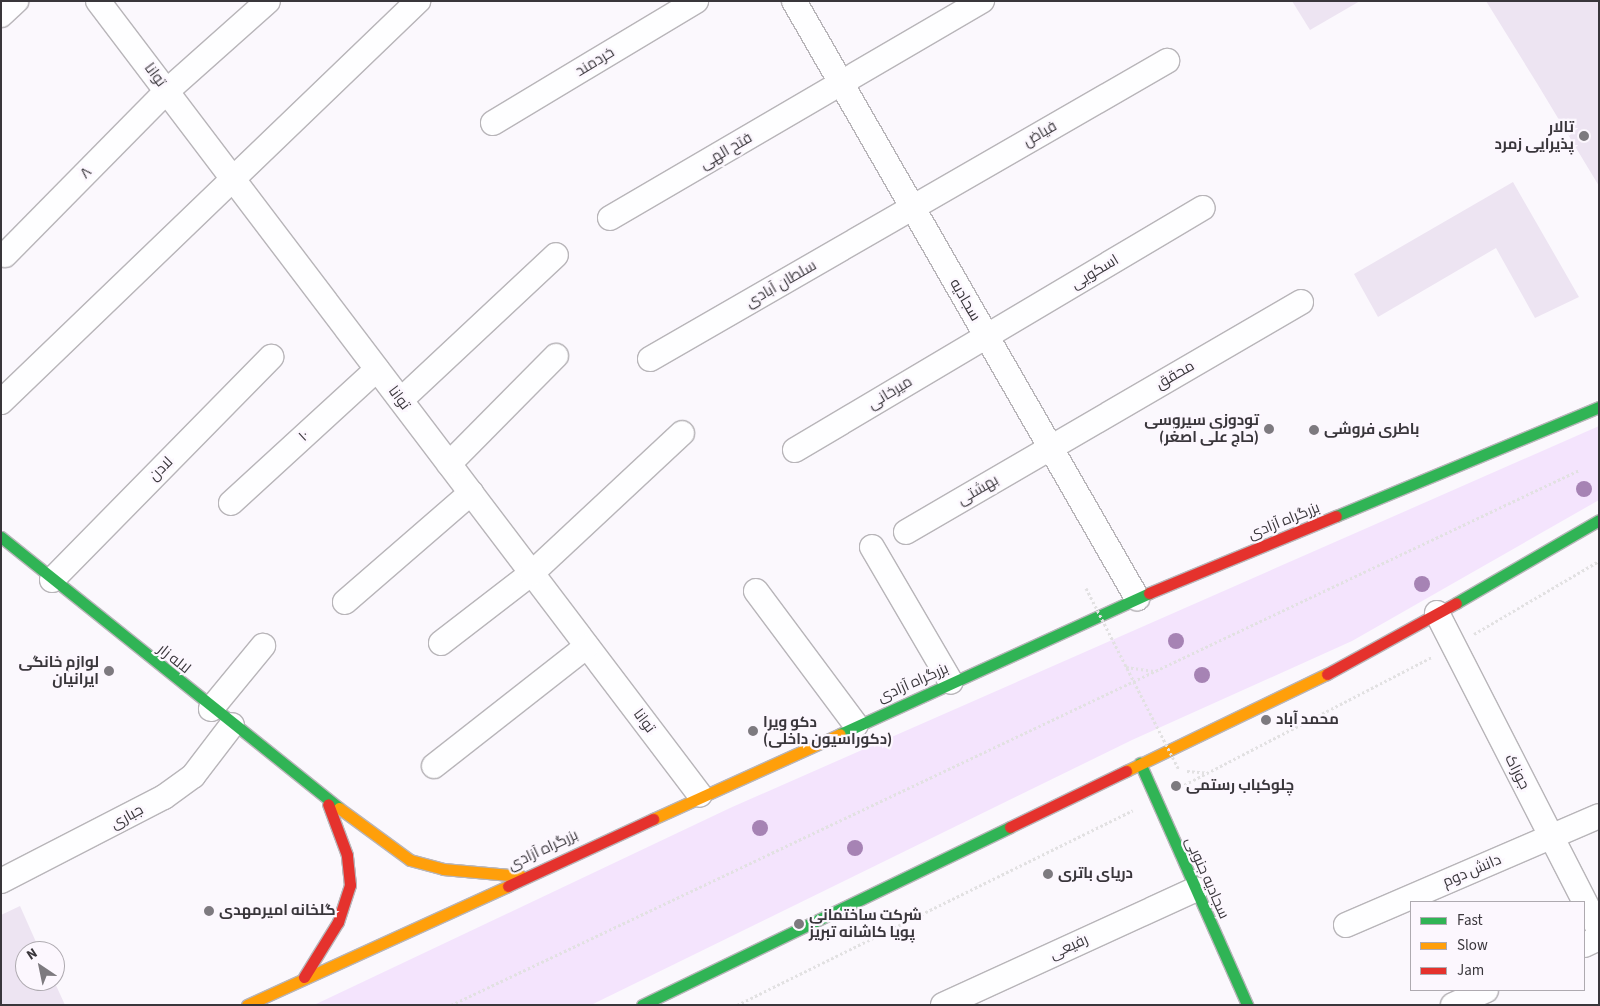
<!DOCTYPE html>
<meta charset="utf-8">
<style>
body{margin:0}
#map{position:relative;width:1600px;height:1006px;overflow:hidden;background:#fbf8fd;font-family:"Source Sans 3",Cairo,sans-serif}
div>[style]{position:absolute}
.green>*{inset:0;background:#f4e4fd}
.building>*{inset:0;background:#ede4f2}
.path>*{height:3px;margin-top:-1.5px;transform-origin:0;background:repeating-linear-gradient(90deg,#e2e1e2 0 2.5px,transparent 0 5px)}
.roads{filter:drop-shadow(1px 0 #b8b5b9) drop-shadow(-1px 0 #b8b5b9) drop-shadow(0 1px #b8b5b9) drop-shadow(0 -1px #b8b5b9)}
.street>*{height:24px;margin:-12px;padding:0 12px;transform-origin:12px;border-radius:12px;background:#fefeff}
.fast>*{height:11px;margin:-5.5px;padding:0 5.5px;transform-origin:5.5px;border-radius:5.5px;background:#30b455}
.slow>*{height:11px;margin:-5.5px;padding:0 5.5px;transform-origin:5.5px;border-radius:5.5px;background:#ff9f0a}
.jam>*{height:11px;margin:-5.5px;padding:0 5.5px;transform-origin:5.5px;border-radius:5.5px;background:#e5322d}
.path-bridge>*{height:3px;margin-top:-1.5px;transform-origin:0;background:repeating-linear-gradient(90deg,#e2e1e2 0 2.5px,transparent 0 5px)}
.trees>*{width:16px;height:16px;margin:-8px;border-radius:50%;background:#a683b4}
.dots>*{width:14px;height:14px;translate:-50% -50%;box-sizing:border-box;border:2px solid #fcf7fe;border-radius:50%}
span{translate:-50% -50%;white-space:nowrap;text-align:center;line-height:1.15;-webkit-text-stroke:4.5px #fcf7fe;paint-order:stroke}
.street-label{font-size:15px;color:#39363b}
.poi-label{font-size:15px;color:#39363b;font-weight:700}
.right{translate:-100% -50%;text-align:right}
.left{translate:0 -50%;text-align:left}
.frame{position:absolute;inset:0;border:2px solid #39363b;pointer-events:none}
.legend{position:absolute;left:1410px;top:901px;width:175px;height:90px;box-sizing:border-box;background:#fcf7fe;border:1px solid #aeaab0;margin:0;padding:6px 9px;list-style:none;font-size:15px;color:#39363b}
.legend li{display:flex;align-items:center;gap:10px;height:25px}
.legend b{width:25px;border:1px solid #aeaab0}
.north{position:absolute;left:15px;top:941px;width:50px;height:50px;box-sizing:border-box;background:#fcf7fe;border:1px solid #aeaab0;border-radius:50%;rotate:326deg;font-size:14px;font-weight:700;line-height:20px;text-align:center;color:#39363b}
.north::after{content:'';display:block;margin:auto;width:18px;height:22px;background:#7d7a7f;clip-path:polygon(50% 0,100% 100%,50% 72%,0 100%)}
</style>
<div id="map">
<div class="green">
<i style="clip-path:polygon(1599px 426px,1599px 500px,1352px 641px,1132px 740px,591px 1005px,314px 1005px,730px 808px)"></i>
</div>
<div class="building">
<i style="clip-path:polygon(1292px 1px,1360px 1px,1310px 30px)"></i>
<i style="clip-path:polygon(1486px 1px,1599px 1px,1599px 186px,1538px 85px)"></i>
<i style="clip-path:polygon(1513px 182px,1579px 297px,1535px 318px,1496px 248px,1378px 317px,1354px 274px)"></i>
<i style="clip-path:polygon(20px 906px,40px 951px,25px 951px,25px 981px,54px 981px,65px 1005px,1px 1005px,1px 915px)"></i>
</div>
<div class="path">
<i style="left:1474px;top:634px;width:145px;rotate:-30.3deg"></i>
<i style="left:1126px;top:667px;width:28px;rotate:8deg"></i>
<i style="left:1187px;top:771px;width:21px;rotate:5deg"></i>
<i style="left:1180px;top:787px;width:284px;rotate:-27.3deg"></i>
<i style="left:451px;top:1005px;width:1248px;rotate:-25.37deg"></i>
<i style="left:737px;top:1005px;width:441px;rotate:-26.2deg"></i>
</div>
<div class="roads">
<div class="street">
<i style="left:98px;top:1px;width:996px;rotate:52.83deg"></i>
<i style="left:794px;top:1px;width:689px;rotate:60.12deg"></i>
<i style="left:1px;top:15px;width:21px;rotate:-43deg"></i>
<i style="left:493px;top:123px;width:237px;rotate:-31deg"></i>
<i style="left:610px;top:218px;width:431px;rotate:-30.3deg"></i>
<i style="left:5px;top:255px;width:231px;rotate:-45.4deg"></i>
<i style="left:167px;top:91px;width:135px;rotate:-41.7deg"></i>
<i style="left:650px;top:359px;width:597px;rotate:-29.96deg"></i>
<i style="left:401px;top:400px;width:212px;rotate:-43.1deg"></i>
<i style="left:1px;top:402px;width:579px;rotate:-43.88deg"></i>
<i style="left:795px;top:450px;width:474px;rotate:-30.7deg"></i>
<i style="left:449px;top:464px;width:152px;rotate:-45.3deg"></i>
<i style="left:231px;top:503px;width:198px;rotate:-42.5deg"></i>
<i style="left:906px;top:532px;width:457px;rotate:-30.2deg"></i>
<i style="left:872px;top:547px;width:156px;rotate:59.7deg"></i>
<i style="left:52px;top:580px;width:313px;rotate:-45.5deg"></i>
<i style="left:756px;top:591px;width:167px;rotate:53.3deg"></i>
<i style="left:345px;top:602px;width:167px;rotate:-40.9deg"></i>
<i style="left:1437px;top:613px;width:356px;rotate:62.9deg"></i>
<i style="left:441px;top:643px;width:115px;rotate:-37.6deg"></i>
<i style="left:532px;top:573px;width:205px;rotate:-43deg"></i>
<i style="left:211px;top:709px;width:82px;rotate:-50.5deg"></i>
<i style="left:434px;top:766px;width:194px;rotate:-38.1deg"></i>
<i style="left:1px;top:881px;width:183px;rotate:-27.3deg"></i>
<i style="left:164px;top:797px;width:36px;rotate:-36deg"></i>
<i style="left:193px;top:776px;width:64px;rotate:-52.6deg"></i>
<i style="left:1346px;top:925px;width:275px;rotate:-23.3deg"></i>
<i style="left:1584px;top:945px;width:17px;rotate:-25deg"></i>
<i style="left:943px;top:1005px;width:278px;rotate:-24.6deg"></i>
<i style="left:1453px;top:1005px;width:36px;rotate:-24deg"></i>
</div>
<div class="fast">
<i style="left:1336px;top:516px;width:285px;rotate:-22.5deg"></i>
<i style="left:1px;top:537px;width:433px;rotate:38.7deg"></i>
<i style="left:1456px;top:603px;width:165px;rotate:-30.1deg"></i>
<i style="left:840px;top:734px;width:340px;rotate:-24.5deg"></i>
<i style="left:1140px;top:763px;width:265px;rotate:66.1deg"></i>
<i style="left:642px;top:1005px;width:409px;rotate:-25.8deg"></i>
</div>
<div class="slow">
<i style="left:1126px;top:771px;width:223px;rotate:-25.8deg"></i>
<i style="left:339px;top:808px;width:88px;rotate:36.2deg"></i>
<i style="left:410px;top:860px;width:34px;rotate:15deg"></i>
<i style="left:443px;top:869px;width:78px;rotate:5.1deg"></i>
<i style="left:653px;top:819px;width:205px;rotate:-24.4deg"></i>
<i style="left:247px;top:1005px;width:287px;rotate:-24.5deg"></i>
</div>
<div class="jam">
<i style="left:1149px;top:593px;width:202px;rotate:-22.4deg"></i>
<i style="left:1327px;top:674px;width:147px;rotate:-28.8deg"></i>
<i style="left:1010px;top:827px;width:129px;rotate:-25.8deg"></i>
<i style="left:508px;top:886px;width:160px;rotate:-24.8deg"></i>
<i style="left:304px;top:977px;width:65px;rotate:-58.3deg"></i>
<i style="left:338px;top:922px;width:39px;rotate:-72deg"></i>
<i style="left:350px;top:885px;width:30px;rotate:-96deg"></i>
<i style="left:347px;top:855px;width:54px;rotate:-110.4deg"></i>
</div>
</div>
<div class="path-bridge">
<i style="left:1086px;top:588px;width:204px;rotate:62.9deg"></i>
</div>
<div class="trees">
<i style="left:1584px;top:489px"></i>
<i style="left:1422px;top:584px"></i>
<i style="left:1176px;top:641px"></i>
<i style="left:1202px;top:675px"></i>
<i style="left:760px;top:828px"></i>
<i style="left:855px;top:848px"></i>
</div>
<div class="dots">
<i style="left:1584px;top:136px;background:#7d7a7f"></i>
<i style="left:1269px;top:429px;background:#7d7a7f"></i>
<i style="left:1314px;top:430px;background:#7d7a7f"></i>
<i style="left:109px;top:671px;background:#7d7a7f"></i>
<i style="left:1266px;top:720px;background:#7d7a7f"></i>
<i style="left:753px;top:731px;background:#7d7a7f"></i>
<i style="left:1176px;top:786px;background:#7d7a7f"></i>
<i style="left:1048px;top:874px;background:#7d7a7f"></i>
<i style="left:209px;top:911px;background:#7d7a7f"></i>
<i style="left:799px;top:924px;background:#7d7a7f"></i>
</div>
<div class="street-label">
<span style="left:595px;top:62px;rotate:-31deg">خردمند</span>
<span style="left:155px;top:75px;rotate:53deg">توانا</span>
<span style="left:1040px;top:134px;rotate:-30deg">فیاض</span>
<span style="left:726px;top:151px;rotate:-30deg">فتح الهی</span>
<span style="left:86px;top:173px;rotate:-45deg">۸</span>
<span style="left:1095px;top:272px;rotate:-31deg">اسکویی</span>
<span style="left:781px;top:284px;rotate:-30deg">سلطان آبادی</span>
<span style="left:965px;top:300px;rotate:60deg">سجادیه</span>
<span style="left:1175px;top:375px;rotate:-30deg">محقق</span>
<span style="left:890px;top:393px;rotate:-31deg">میرخانی</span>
<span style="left:399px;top:398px;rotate:53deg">توانا</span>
<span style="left:304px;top:436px;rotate:-43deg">۱۰</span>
<span style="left:161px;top:469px;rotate:-45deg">لادن</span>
<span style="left:978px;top:490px;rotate:-30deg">بهشتی</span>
<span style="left:1284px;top:521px;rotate:-22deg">بزرگراه آزادی</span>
<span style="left:174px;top:659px;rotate:39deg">لاله زار</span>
<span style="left:913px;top:683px;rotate:-24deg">بزرگراه آزادی</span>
<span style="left:644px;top:721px;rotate:53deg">توانا</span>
<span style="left:1517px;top:772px;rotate:63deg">جوزاک</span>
<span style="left:127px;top:817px;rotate:-29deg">جباری</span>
<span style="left:543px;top:850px;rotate:-25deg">بزرگراه آزادی</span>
<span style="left:1472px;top:871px;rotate:-23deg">دانش دوم</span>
<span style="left:1207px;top:878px;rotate:66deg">سجادیه جنوبی</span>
<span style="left:1069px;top:947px;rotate:-25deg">رفیعی</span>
</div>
<div class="poi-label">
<span class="right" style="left:1574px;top:136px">تالار<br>پذیرایی زمرد</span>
<span class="right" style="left:1259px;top:429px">تودوزی سیروسی<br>(حاج علی اصغر)</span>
<span class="left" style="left:1324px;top:430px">باطری فروشی</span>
<span class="right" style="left:99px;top:671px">لوازم خانگی<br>ایرانیان</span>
<span class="left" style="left:1276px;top:720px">محمد آباد</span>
<span class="left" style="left:763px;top:731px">دکو ویرا<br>(دکوراسیون داخلی)</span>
<span class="left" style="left:1186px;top:786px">چلوکباب رستمی</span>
<span class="left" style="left:1058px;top:874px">دریای باتری</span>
<span class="left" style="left:219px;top:911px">گلخانه امیرمهدی</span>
<span class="left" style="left:809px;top:924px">شرکت ساختمانی<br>پویا کاشانه تبریز</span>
</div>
<div class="frame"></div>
<ul class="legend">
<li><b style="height:6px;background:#30b455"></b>Fast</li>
<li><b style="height:6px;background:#ff9f0a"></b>Slow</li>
<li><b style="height:6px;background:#e5322d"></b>Jam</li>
</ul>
<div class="north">N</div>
</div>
